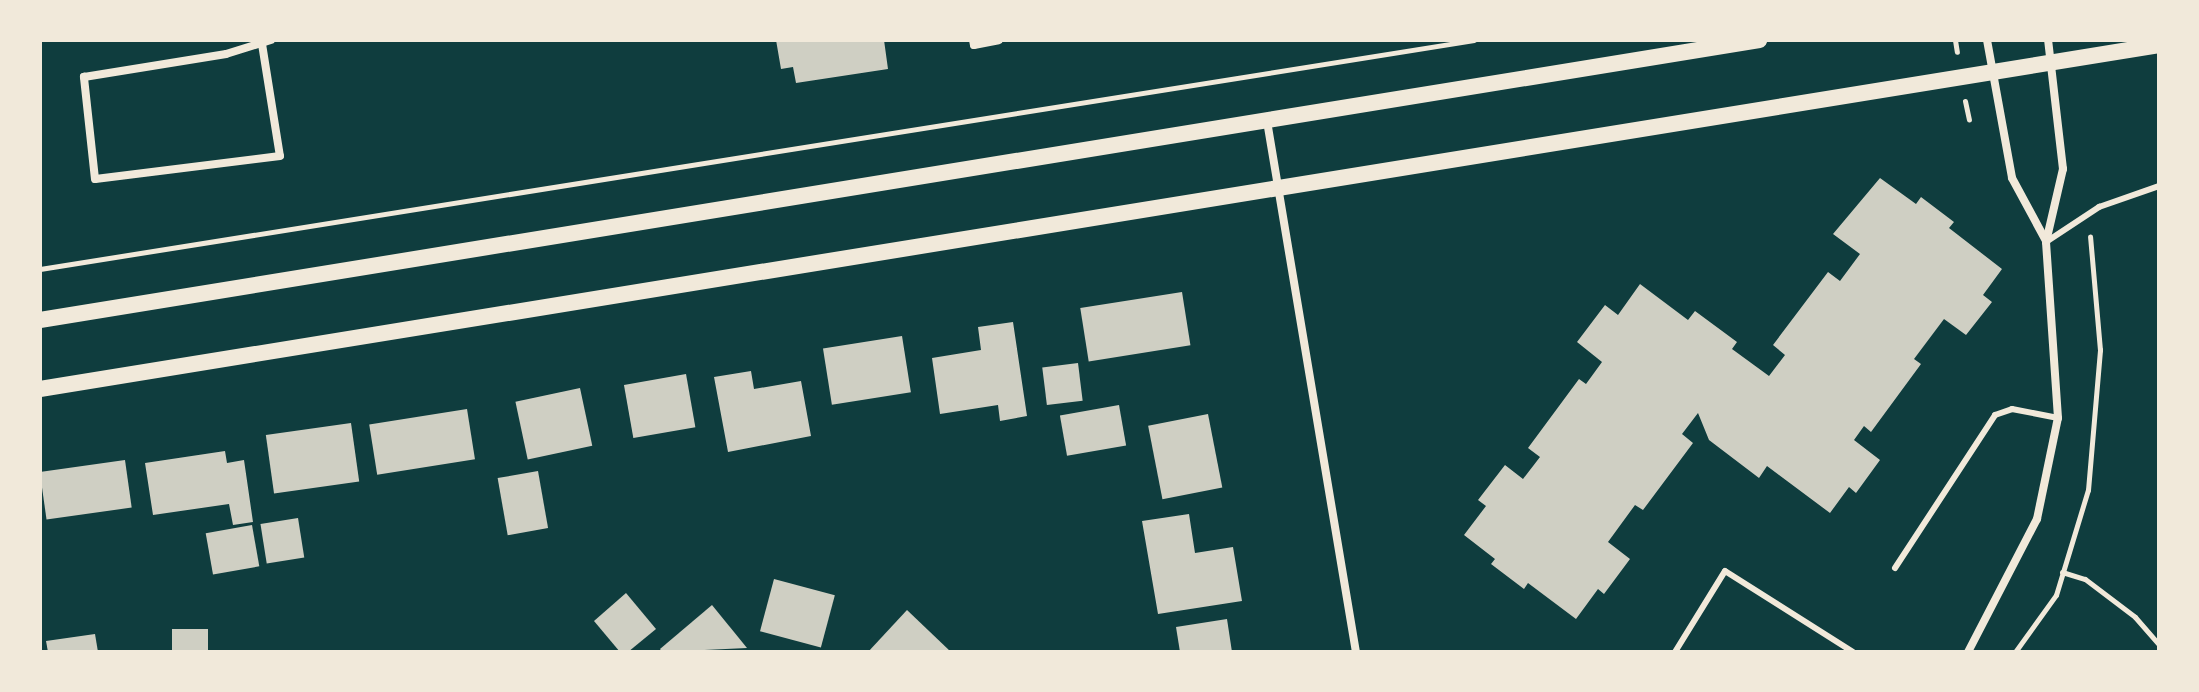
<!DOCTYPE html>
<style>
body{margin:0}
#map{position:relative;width:2199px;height:692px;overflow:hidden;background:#0f3d3e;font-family:Arial,sans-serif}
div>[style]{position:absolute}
.building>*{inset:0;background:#cfcfc3;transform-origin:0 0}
.path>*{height:5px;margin:-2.5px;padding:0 2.5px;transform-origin:2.5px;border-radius:2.5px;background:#f1e9da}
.service>*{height:6px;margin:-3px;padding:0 3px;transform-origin:3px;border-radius:3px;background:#f1e9da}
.minor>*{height:8px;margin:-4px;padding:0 4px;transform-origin:4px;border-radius:4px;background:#f1e9da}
.secondary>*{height:16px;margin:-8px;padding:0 8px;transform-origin:8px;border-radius:8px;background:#f1e9da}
span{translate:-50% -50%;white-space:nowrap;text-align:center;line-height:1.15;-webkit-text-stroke:8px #f1e9da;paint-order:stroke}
.frame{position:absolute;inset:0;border:42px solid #f1e9da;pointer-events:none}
</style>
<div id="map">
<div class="building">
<i style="clip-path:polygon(776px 40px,884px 40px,888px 69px,796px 83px,793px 67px,781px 69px)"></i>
<i style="clip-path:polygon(1880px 178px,1916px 204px,1921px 197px,1954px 222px,1949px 228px,2002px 269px,1983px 295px,1992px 302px,1966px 335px,1944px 319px,1914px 359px,1921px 364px,1871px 432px,1864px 426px,1854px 440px,1880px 460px,1856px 493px,1849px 487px,1830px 513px,1767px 466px,1759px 478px,1709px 440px,1698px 413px,1682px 434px,1693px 443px,1643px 510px,1635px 505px,1608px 542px,1630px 559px,1604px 594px,1598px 589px,1576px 619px,1528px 583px,1524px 589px,1491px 564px,1495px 559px,1464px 535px,1486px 506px,1478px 500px,1505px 465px,1523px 479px,1540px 457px,1528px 448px,1579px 379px,1586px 384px,1602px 362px,1577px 342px,1605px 305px,1618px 315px,1640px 284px,1688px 320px,1695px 311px,1737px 342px,1732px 349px,1769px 376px,1785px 355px,1773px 345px,1828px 272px,1840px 281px,1860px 254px,1833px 234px)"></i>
<i style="left:1182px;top:292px;width:54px;height:103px;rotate:81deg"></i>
<i style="clip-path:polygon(1013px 322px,1027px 416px,1000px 421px,998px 405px,940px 414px,932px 358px,981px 350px,978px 327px)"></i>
<i style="left:902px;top:336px;width:57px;height:80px;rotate:81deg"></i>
<i style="left:1078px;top:363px;width:38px;height:36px;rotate:83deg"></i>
<i style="clip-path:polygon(751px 371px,754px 389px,801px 381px,811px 436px,728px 452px,714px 377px)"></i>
<i style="left:686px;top:374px;width:54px;height:63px;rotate:80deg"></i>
<i style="left:580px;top:388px;width:59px;height:66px;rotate:78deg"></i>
<i style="left:1119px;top:405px;width:41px;height:60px;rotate:80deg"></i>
<i style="left:467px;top:409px;width:51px;height:99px;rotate:81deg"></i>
<i style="left:1208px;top:414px;width:75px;height:61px;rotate:79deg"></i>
<i style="left:351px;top:423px;width:59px;height:86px;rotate:82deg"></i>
<i style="clip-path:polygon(225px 451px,227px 463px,244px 460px,253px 522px,233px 525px,229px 504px,153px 515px,145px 463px)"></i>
<i style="left:125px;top:460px;width:48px;height:86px;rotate:82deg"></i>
<i style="left:538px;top:471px;width:58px;height:41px;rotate:80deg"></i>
<i style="clip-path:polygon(1189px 514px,1195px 553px,1233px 547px,1242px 601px,1158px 614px,1142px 521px)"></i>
<i style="left:298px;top:518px;width:40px;height:38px;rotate:81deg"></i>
<i style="left:252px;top:525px;width:42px;height:47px;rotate:80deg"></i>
<i style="left:774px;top:579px;width:63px;height:54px;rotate:15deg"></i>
<i style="clip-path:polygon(626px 593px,656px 629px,628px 652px,620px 652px,594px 621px)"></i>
<i style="clip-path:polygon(712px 605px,747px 648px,662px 652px,660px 649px)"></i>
<i style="clip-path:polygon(907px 610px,951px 652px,868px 652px)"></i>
<i style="clip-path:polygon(1227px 619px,1232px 652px,1180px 652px,1176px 627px)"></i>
<i style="left:208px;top:629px;width:23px;height:36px;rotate:90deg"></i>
<i style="clip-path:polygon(95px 634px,98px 652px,48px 652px,46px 641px)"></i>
</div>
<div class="path">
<i style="left:1955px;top:40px;width:12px;rotate:81deg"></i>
<i style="left:1965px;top:101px;width:19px;rotate:78deg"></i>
<i style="left:40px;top:269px;width:1452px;rotate:-9.07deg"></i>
<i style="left:2062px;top:572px;width:24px;rotate:17deg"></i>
<i style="left:2085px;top:579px;width:63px;rotate:37.2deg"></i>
<i style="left:2135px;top:617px;width:37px;rotate:49deg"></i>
<i style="left:2015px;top:652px;width:70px;rotate:-54.3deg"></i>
<i style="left:2056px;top:595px;width:110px;rotate:-73.1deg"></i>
<i style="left:2088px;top:490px;width:141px;rotate:-85.1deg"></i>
<i style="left:2100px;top:350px;width:114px;rotate:-95deg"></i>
</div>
<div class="service">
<i style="left:2046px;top:242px;width:64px;rotate:-33.4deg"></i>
<i style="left:2099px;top:207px;width:64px;rotate:-19.3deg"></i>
<i style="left:1895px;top:568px;width:183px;rotate:-56.8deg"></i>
<i style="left:1995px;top:415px;width:18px;rotate:-19deg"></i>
<i style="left:2012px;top:409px;width:47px;rotate:11.1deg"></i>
<i style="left:1675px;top:652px;width:95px;rotate:-58.3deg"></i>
<i style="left:1725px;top:571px;width:151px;rotate:32.3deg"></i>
</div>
<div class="minor">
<i style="left:973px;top:40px;width:5px;rotate:79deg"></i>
<i style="left:974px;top:45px;width:25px;rotate:-11deg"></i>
<i style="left:1987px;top:40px;width:140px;rotate:79.7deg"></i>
<i style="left:2012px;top:178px;width:72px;rotate:61.6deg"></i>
<i style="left:262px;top:44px;width:113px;rotate:80.9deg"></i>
<i style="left:280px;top:156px;width:186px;rotate:172.9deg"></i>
<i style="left:95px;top:179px;width:103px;rotate:-96.2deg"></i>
<i style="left:84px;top:77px;width:144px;rotate:-9.2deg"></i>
<i style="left:226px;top:54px;width:47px;rotate:-17.3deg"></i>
<i style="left:1267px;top:121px;width:538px;rotate:80.49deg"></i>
<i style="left:1968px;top:652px;width:150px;rotate:-62.6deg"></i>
<i style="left:2037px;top:519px;width:103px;rotate:-78.3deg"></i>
<i style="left:2058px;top:418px;width:176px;rotate:-93.9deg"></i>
<i style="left:2046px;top:242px;width:75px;rotate:-76.9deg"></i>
<i style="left:2063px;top:169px;width:130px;rotate:-96.6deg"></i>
</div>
<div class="secondary">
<i style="left:40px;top:320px;width:1742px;rotate:-9.25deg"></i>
<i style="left:40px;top:389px;width:2147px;rotate:-9.22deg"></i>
</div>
<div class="frame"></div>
</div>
